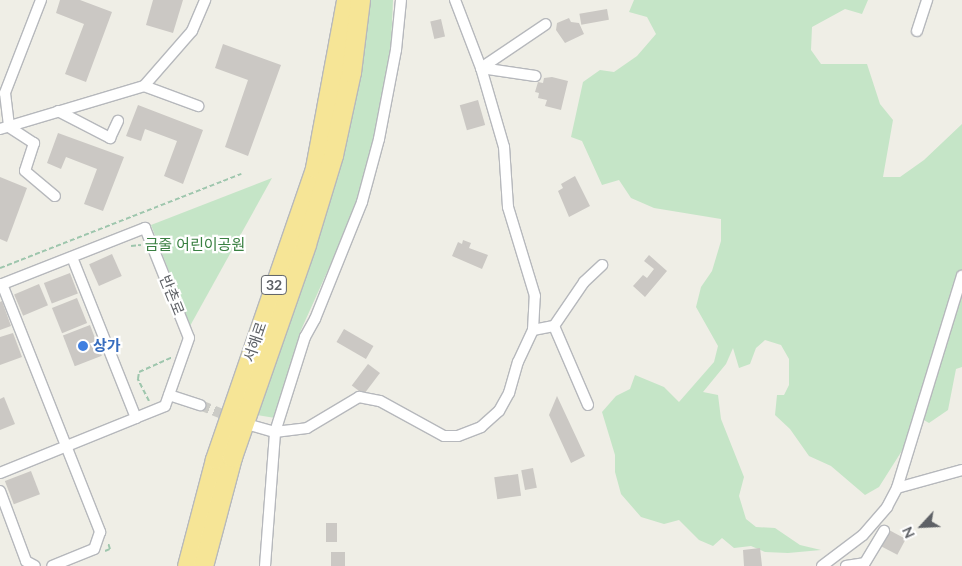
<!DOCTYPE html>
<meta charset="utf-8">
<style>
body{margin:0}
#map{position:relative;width:962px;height:566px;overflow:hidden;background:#efeee6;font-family:Lato,"Noto Sans KR",sans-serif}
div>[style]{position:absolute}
.green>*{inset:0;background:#c5e5c7}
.building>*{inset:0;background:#cbc8c4;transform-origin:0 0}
.street-tunnel>*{height:10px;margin-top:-5px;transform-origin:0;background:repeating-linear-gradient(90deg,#cbcbc6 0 10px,transparent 0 15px)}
.path>*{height:2px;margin-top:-1px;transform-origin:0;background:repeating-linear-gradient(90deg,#9ec6ad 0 5px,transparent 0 7.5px)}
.roads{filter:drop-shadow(1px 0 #b6b8bc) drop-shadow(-1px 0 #b6b8bc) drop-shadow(0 1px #b6b8bc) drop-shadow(0 -1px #b6b8bc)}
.street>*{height:10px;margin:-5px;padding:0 5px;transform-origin:5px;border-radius:5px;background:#fff}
.highway>*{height:19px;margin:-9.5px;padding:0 9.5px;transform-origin:9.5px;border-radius:9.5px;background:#f6e596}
.dots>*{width:14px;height:14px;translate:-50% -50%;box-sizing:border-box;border:2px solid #fff;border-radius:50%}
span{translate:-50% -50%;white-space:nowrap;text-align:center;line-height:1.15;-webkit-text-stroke:4.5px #fff;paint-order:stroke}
.shield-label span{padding:1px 4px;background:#fff;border:1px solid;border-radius:4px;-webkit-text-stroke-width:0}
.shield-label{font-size:14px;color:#5e6166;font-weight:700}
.park-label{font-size:15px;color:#3a8042}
.street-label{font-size:15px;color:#5e6166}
.shop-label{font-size:15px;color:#366cbe;font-weight:700}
.left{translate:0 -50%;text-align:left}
.north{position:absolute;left:897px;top:501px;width:50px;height:50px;-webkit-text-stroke:4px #fff;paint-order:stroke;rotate:245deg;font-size:14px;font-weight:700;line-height:20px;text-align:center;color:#5e6166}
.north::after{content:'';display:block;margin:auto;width:18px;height:22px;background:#5e6166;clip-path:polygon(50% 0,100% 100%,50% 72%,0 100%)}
</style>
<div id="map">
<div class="green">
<i style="clip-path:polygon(369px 0,393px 0,391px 48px,374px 152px,346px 230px,301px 330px,275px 418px,257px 415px,342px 159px)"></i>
<i style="clip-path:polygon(634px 0,868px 0,862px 14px,845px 9px,812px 27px,811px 50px,821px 64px,867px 64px,880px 104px,893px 120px,883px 177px,900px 177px,924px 160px,962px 124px,962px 367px,956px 369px,948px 410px,929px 423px,922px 419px,879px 487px,865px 495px,831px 466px,809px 456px,790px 429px,775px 415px,777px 395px,784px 395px,789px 385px,789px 359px,781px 345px,765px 340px,756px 348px,750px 364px,739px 368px,733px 348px,726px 364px,703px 392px,718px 395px,721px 419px,744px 477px,739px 496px,746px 519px,756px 527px,775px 528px,800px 545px,821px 550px,788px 553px,765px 552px,751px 546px,734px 548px,722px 538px,713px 546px,699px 540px,679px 520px,664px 524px,641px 517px,621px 494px,615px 472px,615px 455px,602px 412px,616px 396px,630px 389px,635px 375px,664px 387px,679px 402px,714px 362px,718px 346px,696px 307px,701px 287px,712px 271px,721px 241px,721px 219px,654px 208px,631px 198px,619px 180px,602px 185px,582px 141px,571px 137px,583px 82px,600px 70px,614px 72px,637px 56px,656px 34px,647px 17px,629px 12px)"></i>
<i style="clip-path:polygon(272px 178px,190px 326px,151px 225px)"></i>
</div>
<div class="building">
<i style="clip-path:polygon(60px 0,80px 0,112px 12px,86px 82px,65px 74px,84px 24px,56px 13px)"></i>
<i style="clip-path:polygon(153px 0,183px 0,173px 33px,146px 25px)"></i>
<i style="left:607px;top:9px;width:11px;height:28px;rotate:80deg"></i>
<i style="clip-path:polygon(569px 18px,571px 22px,579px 23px,584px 34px,565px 43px,556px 30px,557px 23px)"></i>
<i style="left:441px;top:19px;width:18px;height:11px;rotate:77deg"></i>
<i style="clip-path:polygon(223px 44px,281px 65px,248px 156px,225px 147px,248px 80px,215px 68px)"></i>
<i style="clip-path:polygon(552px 77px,568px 81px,561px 110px,545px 106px,547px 100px,538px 98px,539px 93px,535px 92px,538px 82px,543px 83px,544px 78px)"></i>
<i style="left:478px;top:100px;width:26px;height:19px;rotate:74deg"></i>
<i style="clip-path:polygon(138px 105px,203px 130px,183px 184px,164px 176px,177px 141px,145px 129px,141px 141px,126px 136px)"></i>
<i style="clip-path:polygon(58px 133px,124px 157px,103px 211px,84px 204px,97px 169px,66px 157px,61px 169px,47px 163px)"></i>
<i style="clip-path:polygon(575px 176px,590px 206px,569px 217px,558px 191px,563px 188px,561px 184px)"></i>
<i style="clip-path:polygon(0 177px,27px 188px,7px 242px,0 239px)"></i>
<i style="clip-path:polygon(463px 240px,471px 243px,469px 248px,488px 255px,482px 269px,452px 256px,458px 242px,462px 244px)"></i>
<i style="left:112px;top:254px;width:24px;height:25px;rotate:66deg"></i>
<i style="clip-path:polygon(649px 255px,667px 271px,645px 297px,633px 286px,643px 275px,647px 278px,654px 269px,644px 261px)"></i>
<i style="left:70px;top:273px;width:22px;height:28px;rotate:69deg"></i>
<i style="left:39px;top:284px;width:23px;height:27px;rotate:67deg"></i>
<i style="left:77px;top:298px;width:27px;height:27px;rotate:68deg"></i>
<i style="clip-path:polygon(2px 301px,11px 326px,0 330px,0 302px)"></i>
<i style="left:90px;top:325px;width:33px;height:29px;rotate:69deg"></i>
<i style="left:344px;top:329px;width:34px;height:15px;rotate:30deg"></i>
<i style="clip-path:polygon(13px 333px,22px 357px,0 365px,0 337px)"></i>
<i style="left:368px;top:364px;width:15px;height:27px;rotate:37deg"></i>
<i style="clip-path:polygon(557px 396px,585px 456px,571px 463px,549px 415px)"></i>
<i style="clip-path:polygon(4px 397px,15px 424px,0 430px,0 399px)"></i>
<i style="left:533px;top:468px;width:20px;height:12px;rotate:79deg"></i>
<i style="left:31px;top:471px;width:25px;height:28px;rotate:69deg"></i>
<i style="left:518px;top:474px;width:22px;height:24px;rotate:82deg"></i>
<i style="left:326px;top:523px;width:11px;height:19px"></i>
<i style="left:889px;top:530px;width:19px;height:18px;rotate:28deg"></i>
<i style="clip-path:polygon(760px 548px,762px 566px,744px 566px,743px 550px)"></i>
<i style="left:331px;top:552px;width:14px;height:14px"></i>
</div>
<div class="street-tunnel">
<i style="left:200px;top:405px;width:35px;rotate:22deg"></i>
</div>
<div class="path">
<i style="left:131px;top:246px;width:10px;rotate:-6deg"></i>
<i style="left:0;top:268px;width:259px;rotate:-21.3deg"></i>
<i style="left:149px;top:401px;width:25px;rotate:-117deg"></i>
<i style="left:138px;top:379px;width:7px;rotate:-82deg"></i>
<i style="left:139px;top:372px;width:36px;rotate:-24deg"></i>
<i style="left:105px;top:551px;width:5px;rotate:-22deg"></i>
<i style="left:110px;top:549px;width:6px;rotate:-108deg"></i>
</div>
<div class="roads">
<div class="street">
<i style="left:41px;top:0;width:100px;rotate:111.2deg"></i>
<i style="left:5px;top:93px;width:34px;rotate:83deg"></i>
<i style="left:9px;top:127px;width:30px;rotate:33deg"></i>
<i style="left:34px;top:143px;width:29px;rotate:108deg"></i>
<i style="left:25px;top:171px;width:39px;rotate:40deg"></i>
<i style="left:917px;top:31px;width:33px;rotate:-72deg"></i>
<i style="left:481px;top:68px;width:78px;rotate:-34.1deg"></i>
<i style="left:481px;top:68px;width:55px;rotate:8.4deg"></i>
<i style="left:144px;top:86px;width:58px;rotate:20.3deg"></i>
<i style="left:58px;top:111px;width:59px;rotate:27.4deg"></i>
<i style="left:110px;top:138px;width:19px;rotate:-65deg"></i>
<i style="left:0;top:129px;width:150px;rotate:-16.6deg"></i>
<i style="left:144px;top:86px;width:73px;rotate:-48.9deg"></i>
<i style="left:192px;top:31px;width:34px;rotate:-67deg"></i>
<i style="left:2px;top:284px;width:267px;rotate:68.4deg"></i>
<i style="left:100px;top:532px;width:18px;rotate:109deg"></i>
<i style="left:94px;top:549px;width:45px;rotate:158deg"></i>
<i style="left:0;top:285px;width:156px;rotate:-21.5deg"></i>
<i style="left:145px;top:228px;width:118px;rotate:68.2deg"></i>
<i style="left:189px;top:338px;width:72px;rotate:109.4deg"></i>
<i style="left:165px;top:406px;width:31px;rotate:158deg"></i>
<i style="left:136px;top:418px;width:173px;rotate:-111.7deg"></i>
<i style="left:554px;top:326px;width:53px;rotate:-55.7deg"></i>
<i style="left:584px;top:282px;width:25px;rotate:-43deg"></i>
<i style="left:533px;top:330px;width:21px;rotate:-11deg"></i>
<i style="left:554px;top:326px;width:86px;rotate:66.7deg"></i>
<i style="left:169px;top:395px;width:33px;rotate:18deg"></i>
<i style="left:250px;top:425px;width:26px;rotate:16deg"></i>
<i style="left:275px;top:432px;width:32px;rotate:-7deg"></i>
<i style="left:307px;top:428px;width:61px;rotate:-30.8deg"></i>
<i style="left:359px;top:397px;width:21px;rotate:11deg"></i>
<i style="left:380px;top:401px;width:73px;rotate:28.7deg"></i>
<i style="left:444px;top:436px;width:14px"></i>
<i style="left:458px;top:436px;width:25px;rotate:-21deg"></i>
<i style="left:481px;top:427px;width:24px;rotate:-42deg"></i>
<i style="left:499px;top:411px;width:21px;rotate:-61deg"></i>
<i style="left:509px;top:393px;width:32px;rotate:-74deg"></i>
<i style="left:518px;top:362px;width:35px;rotate:-65deg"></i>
<i style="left:533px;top:330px;width:34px;rotate:-87deg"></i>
<i style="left:535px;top:296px;width:93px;rotate:-106.9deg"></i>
<i style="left:508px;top:207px;width:60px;rotate:-93.8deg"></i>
<i style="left:504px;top:147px;width:82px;rotate:-106.2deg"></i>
<i style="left:481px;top:68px;width:73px;rotate:-110.9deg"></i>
<i style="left:0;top:473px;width:147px;rotate:-22deg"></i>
<i style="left:897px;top:488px;width:222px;rotate:-73deg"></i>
<i style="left:0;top:491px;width:75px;rotate:69.6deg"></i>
<i style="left:26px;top:561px;width:10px;rotate:29deg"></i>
<i style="left:265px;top:566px;width:134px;rotate:-85.7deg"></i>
<i style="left:275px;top:432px;width:100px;rotate:-72.5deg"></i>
<i style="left:305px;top:337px;width:21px;rotate:-61deg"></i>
<i style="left:315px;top:319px;width:126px;rotate:-68.1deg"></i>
<i style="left:362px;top:202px;width:65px;rotate:-74.9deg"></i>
<i style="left:379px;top:139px;width:91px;rotate:-79.2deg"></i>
<i style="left:396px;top:50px;width:50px;rotate:-84.3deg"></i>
<i style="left:822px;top:566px;width:51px;rotate:-37.1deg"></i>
<i style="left:863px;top:535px;width:37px;rotate:-49deg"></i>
<i style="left:887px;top:507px;width:21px;rotate:-62deg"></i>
<i style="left:897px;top:488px;width:67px;rotate:-15.5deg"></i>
<i style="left:846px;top:566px;width:18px;rotate:-9deg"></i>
<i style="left:863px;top:566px;width:41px;rotate:-59deg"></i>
</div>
<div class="highway">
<i style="left:187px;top:566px;width:111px;rotate:-75.3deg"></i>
<i style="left:215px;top:459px;width:308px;rotate:-71deg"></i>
<i style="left:315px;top:168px;width:171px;rotate:-79.5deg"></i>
<i style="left:203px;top:566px;width:113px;rotate:-75.1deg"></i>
<i style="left:232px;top:457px;width:225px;rotate:-70.8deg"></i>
<i style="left:306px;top:244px;width:93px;rotate:-73.1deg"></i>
<i style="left:333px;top:155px;width:85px;rotate:-77.8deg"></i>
<i style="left:351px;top:72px;width:73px;rotate:-82.9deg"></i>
</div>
</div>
<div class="dots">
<i style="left:83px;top:346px;background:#3f7fe0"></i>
</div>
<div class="shield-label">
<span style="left:274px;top:285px">32</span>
</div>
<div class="park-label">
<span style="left:195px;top:245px">금줄 어린이공원</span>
</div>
<div class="street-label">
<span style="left:172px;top:295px;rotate:68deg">반촌로</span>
<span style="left:255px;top:342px;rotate:-71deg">서해로</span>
</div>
<div class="shop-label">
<span class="left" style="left:93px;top:346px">상가</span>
</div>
<div class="north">N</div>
</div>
